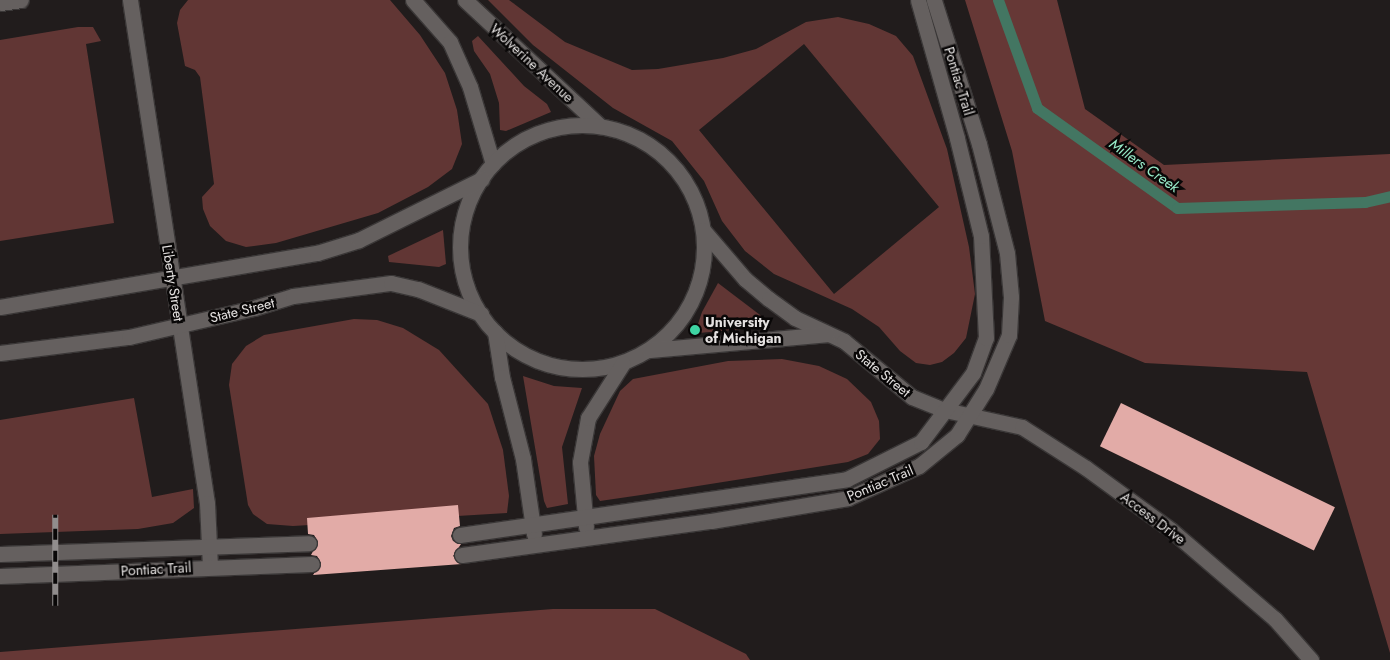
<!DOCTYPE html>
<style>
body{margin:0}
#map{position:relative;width:1390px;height:660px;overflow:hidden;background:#211c1c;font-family:Jost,sans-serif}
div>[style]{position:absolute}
.green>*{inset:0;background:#613634}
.forest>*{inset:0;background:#663836}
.stream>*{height:11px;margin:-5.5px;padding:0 5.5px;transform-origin:5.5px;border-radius:5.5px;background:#437662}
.building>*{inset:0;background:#e2aba7;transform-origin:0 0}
.roads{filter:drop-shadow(1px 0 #3a3737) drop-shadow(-1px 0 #3a3737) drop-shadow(0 1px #3a3737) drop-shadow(0 -1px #3a3737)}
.lane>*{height:15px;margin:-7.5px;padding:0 7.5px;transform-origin:7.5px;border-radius:7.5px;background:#65605f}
.lane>.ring{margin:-7.5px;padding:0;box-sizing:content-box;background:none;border:15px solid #65605f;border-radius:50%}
.rail>*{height:5.5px;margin-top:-2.75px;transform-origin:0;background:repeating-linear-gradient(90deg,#090707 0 11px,#918d8d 0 22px);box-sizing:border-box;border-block:1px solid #918d8d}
.dots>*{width:14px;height:14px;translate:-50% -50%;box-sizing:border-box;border:2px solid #090707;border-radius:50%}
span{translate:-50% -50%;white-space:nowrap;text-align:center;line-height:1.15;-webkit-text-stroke:5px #090707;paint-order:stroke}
.street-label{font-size:14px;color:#e5e2e1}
.poi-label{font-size:14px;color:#e5e2e1;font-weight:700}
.left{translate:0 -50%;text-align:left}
.water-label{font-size:15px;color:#99ecca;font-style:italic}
</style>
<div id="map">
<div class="green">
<i style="clip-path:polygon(188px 0,390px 0,420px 35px,445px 73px,457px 110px,462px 144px,452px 169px,428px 187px,378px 213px,276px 243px,246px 247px,226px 241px,210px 226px,203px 209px,202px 197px,214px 184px,200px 77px,195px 70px,185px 66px,177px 23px,180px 10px)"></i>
<i style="clip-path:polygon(evenodd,488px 0,509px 0,565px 42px,632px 70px,658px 69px,723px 58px,756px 49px,806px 22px,838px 17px,869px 24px,896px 36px,913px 56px,947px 149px,969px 247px,975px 294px,966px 338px,954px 353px,942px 362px,930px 365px,916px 363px,900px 351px,879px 327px,852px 309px,774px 274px,745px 251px,722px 221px,704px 181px,672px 141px,613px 108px,533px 45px,488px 0,804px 44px,939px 207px,834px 294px,699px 130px,804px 44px)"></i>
<i style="clip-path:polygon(78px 27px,93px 27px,101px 41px,86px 44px,114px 223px,0 241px,0 40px)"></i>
<i style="clip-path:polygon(478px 36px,524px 86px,547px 104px,551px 112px,506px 131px,500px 130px,499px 103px,490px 74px,474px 51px,472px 41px)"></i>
<i style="clip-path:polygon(443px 230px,446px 264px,439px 267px,389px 262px,388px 256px)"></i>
<i style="clip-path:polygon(718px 283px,768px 321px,765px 327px,699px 333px,697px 327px,702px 312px)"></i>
<i style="clip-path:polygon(354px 319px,377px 320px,403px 328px,439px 350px,488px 404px,503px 450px,509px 496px,507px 513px,293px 526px,267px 524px,253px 514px,248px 505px,229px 385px,232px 364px,246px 346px,264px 335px)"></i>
<i style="clip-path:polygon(782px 359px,819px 366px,847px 379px,871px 402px,879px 421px,880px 439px,868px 454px,848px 462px,641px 495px,600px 501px,596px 495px,594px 456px,600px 434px,620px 391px,633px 379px,728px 361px)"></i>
<i style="clip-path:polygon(523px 376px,554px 386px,582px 388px,562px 447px,568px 504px,547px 508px,544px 501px)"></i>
<i style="clip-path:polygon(134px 398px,152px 497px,193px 489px,194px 508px,173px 523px,138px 529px,0 534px,0 420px)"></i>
</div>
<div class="forest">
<i style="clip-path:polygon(965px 0,1057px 0,1085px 109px,1164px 165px,1390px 154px,1390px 653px,1307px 372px,1145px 363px,1045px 321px,1012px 151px)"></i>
<i style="clip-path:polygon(553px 609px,655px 609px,746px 654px,750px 660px,0 660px,0 652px)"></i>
</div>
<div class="stream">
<i style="left:998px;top:0;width:115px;rotate:70.1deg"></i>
<i style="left:1037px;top:108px;width:172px;rotate:35.5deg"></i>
<i style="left:1177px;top:208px;width:188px;rotate:-1.8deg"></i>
<i style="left:1365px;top:202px;width:26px;rotate:-13deg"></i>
</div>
<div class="building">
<i style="left:1121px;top:403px;width:238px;height:48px;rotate:26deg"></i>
<i style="clip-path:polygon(458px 505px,460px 526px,454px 528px,451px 536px,453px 541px,461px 544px,453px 556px,462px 564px,313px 575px,321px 563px,317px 556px,311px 555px,318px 542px,314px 535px,308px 534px,307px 518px)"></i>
</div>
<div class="roads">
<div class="lane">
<i style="left:130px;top:0;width:509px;rotate:81.3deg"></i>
<i style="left:207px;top:503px;width:63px;rotate:87.3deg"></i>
<i style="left:413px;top:0;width:56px;rotate:48.6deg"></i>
<i style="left:450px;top:42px;width:49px;rotate:66deg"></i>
<i style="left:470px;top:87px;width:80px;rotate:73.4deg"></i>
<i style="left:465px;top:0;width:185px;rotate:43deg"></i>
<i style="left:0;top:3px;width:21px;rotate:-8deg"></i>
<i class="ring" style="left:460px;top:125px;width:229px;height:229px"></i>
<i style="left:703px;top:230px;width:65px;rotate:49.4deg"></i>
<i style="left:745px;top:279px;width:31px;rotate:40deg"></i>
<i style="left:769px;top:299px;width:32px;rotate:36deg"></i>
<i style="left:795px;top:318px;width:54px;rotate:25.1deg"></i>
<i style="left:844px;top:341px;width:88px;rotate:39.5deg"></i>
<i style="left:912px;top:397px;width:35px;rotate:22deg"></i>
<i style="left:945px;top:410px;width:79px;rotate:12.4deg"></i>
<i style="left:1022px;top:427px;width:76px;rotate:32.6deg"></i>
<i style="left:1086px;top:468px;width:105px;rotate:36.1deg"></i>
<i style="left:1171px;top:530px;width:137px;rotate:40.6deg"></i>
<i style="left:1275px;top:619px;width:55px;rotate:48.7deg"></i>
<i style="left:0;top:307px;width:322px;rotate:-9.7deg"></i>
<i style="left:317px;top:253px;width:44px;rotate:-17.2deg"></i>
<i style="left:359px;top:240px;width:137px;rotate:-26.4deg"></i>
<i style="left:495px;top:332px;width:46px;rotate:81.2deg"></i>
<i style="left:502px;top:377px;width:85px;rotate:75.6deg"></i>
<i style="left:523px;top:459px;width:76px;rotate:81.7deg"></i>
<i style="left:649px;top:350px;width:179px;rotate:-5.1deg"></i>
<i style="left:0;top:353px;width:130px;rotate:-7.1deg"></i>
<i style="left:129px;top:337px;width:128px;rotate:-13.1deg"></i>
<i style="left:254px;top:308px;width:41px;rotate:-17.1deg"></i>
<i style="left:293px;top:296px;width:99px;rotate:-7.6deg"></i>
<i style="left:391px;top:283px;width:28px;rotate:13deg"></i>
<i style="left:418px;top:289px;width:68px;rotate:21.6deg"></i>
<i style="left:586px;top:527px;width:65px;rotate:-95.3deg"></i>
<i style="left:580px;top:462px;width:45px;rotate:-79.7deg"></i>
<i style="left:588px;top:418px;width:65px;rotate:-57.5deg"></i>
<i style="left:460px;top:535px;width:391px;rotate:-8.2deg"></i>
<i style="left:847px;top:479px;width:83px;rotate:-26.6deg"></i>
<i style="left:921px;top:442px;width:86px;rotate:-53deg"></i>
<i style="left:973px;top:373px;width:37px;rotate:-70deg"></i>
<i style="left:986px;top:338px;width:102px;rotate:-92.8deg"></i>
<i style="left:981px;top:236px;width:101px;rotate:-103.8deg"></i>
<i style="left:957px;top:138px;width:143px;rotate:-105.8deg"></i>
<i style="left:0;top:554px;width:309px;rotate:-2deg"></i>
<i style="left:462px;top:555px;width:251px;rotate:-7.8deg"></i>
<i style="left:711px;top:521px;width:139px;rotate:-9.5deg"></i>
<i style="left:848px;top:498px;width:78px;rotate:-24.3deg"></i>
<i style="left:919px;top:466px;width:49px;rotate:-39.2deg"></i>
<i style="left:957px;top:435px;width:54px;rotate:-57.8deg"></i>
<i style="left:986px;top:389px;width:59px;rotate:-66.9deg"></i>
<i style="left:1009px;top:335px;width:38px;rotate:-87deg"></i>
<i style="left:1011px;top:297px;width:44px;rotate:-95.2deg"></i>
<i style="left:1007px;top:253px;width:113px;rotate:-104.4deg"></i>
<i style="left:979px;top:144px;width:151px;rotate:-107.4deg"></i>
<i style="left:0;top:576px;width:312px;rotate:-2.2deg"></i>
</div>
</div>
<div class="rail">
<i style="left:55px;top:606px;width:91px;rotate:-90deg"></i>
</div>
<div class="dots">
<i style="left:695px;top:330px;background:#3ed4a3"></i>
</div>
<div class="street-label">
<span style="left:532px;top:63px;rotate:43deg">Wolverine Avenue</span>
<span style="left:959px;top:81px;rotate:73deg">Pontiac Trail</span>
<span style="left:173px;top:283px;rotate:81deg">Liberty Street</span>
<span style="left:242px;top:310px;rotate:-14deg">State Street</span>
<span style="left:883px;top:373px;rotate:39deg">State Street</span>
<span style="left:880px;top:483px;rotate:-23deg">Pontiac Trail</span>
<span style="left:1153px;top:518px;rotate:37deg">Access Drive</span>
<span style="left:156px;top:569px;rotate:-3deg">Pontiac Trail</span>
</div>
<div class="poi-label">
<span class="left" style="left:705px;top:330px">University<br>of Michigan</span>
</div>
<div class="water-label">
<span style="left:1144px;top:166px;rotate:35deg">Millers Creek</span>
</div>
</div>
